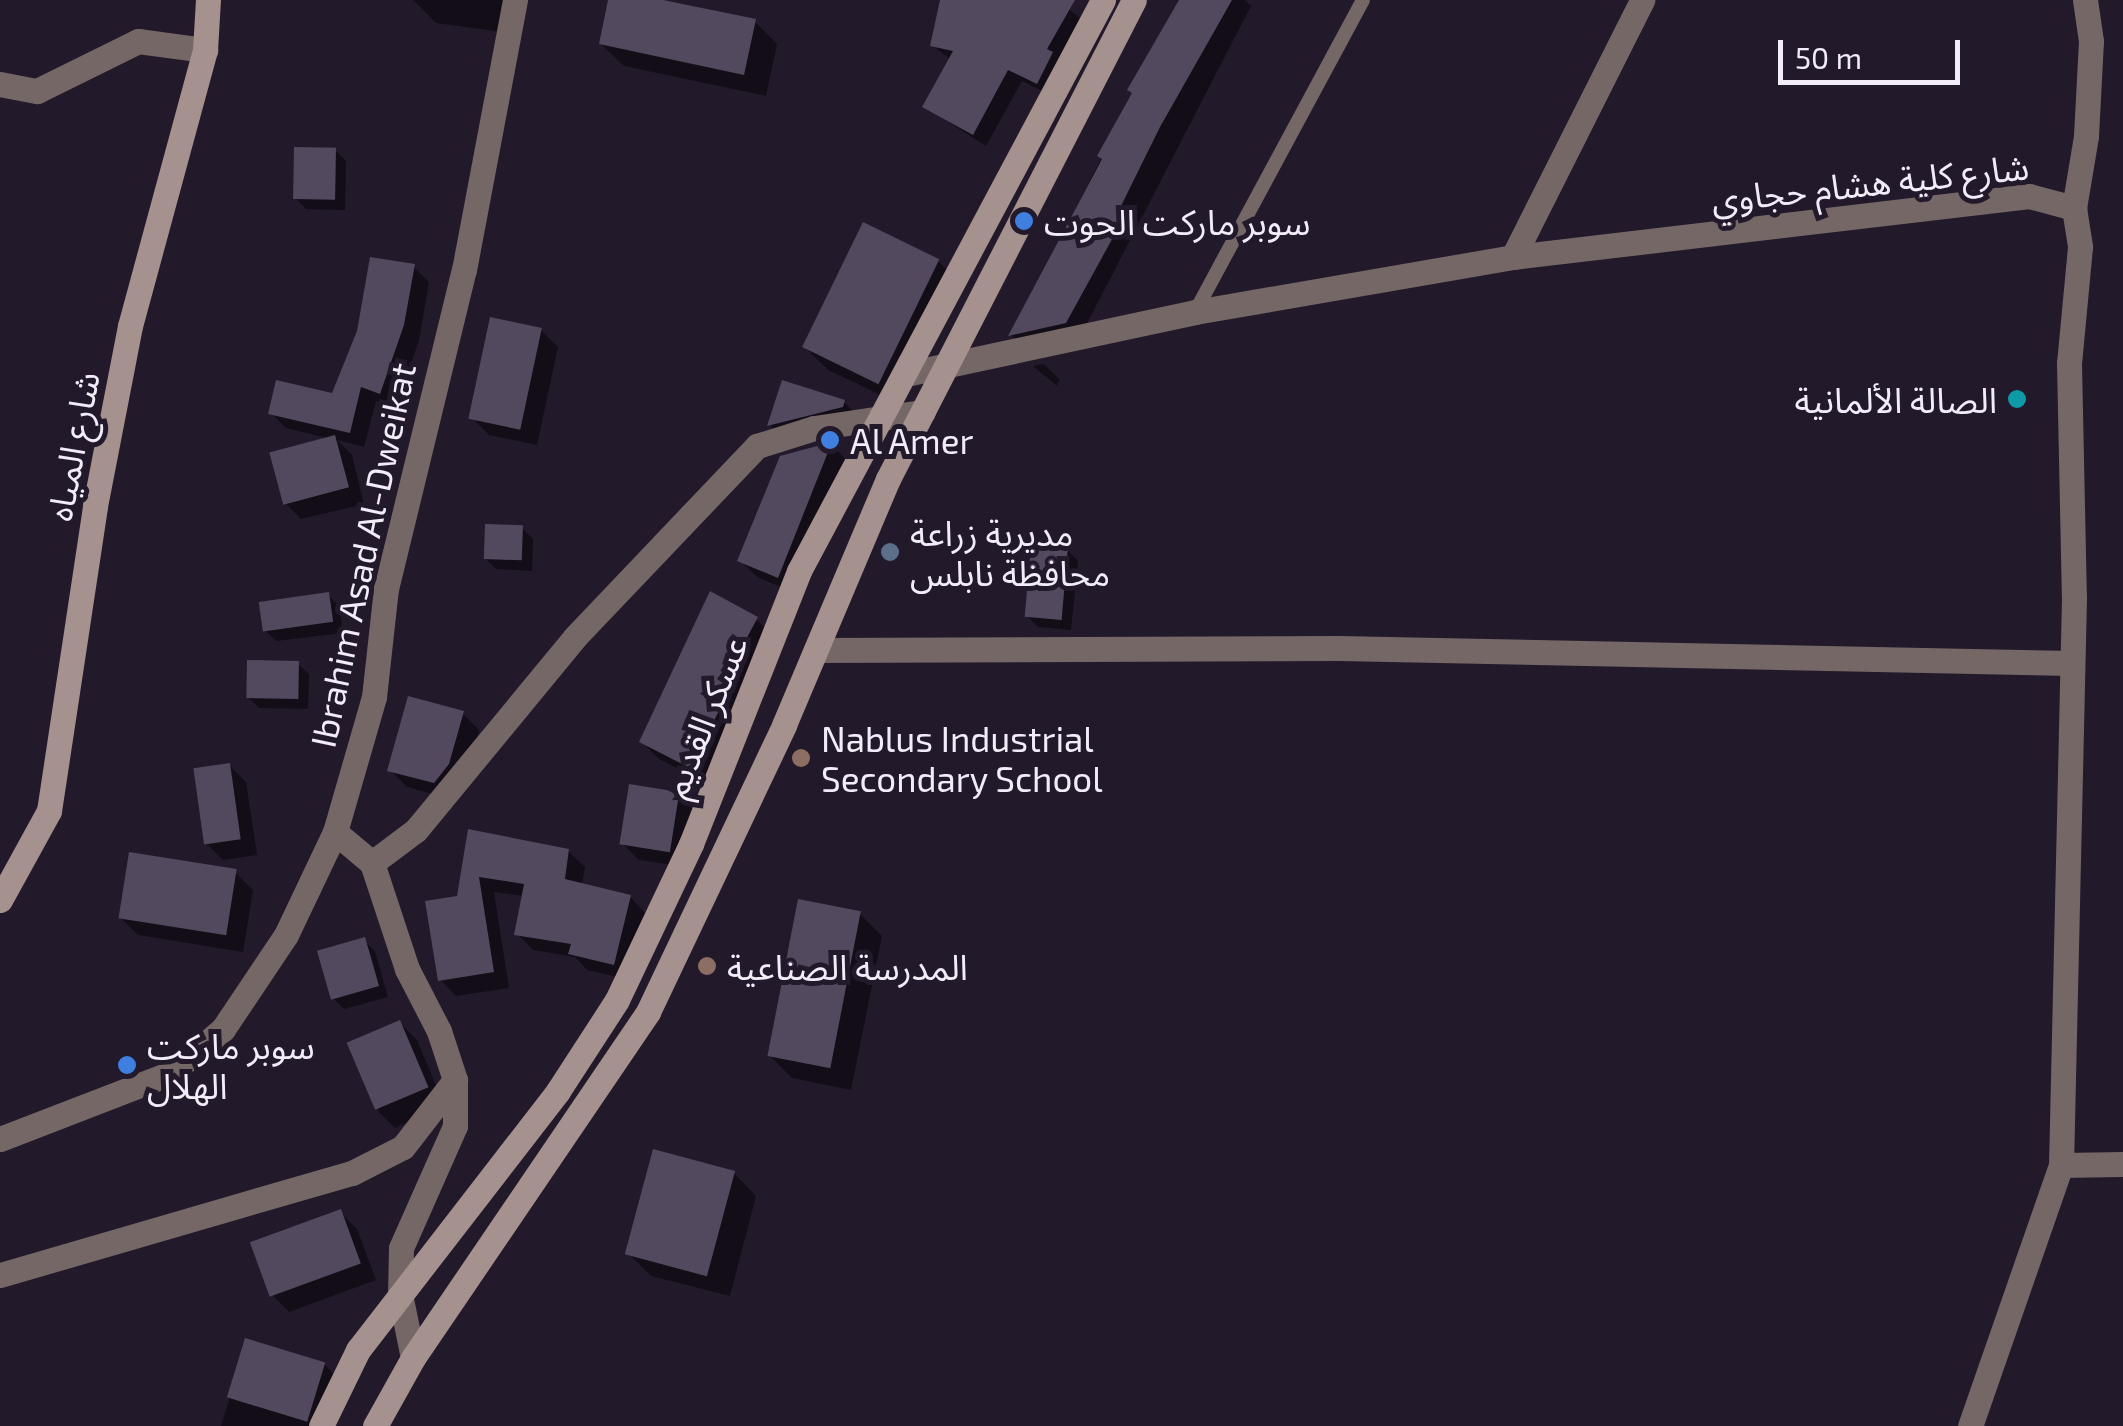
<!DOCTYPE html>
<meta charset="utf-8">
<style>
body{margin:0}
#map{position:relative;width:2123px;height:1426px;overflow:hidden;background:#22192b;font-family:"Exo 2","Noto Sans Arabic",sans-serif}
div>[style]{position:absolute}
.shadow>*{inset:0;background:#0007}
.building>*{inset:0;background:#53495e;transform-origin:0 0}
.lane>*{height:14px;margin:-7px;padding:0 7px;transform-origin:7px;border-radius:7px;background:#746765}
.street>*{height:25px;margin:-12.5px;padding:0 12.5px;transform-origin:12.5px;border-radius:12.5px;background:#746765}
.secondary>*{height:25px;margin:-12.5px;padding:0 12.5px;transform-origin:12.5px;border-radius:12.5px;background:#a5918e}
.dots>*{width:28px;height:28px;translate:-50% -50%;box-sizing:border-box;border:5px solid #22192b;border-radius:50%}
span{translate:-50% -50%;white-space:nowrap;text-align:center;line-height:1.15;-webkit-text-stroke:10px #22192b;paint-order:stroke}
.street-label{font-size:35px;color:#f1ecf8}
.poi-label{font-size:35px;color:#f1ecf8}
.left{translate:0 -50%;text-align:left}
.right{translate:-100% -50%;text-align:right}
.scale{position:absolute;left:1778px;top:40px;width:182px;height:45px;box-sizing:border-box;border:5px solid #f1ecf8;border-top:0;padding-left:12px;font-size:30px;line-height:35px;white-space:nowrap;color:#f1ecf8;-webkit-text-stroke:8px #22192b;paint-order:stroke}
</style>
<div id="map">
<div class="shadow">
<i style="clip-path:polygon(413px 0,515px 0,510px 33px,436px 23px)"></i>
<i style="clip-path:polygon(611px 0,650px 0,755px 22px,777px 44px,766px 96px,624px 66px,601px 44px)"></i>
<i style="clip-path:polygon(942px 0,1056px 0,1083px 20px,1050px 95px,1022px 81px,986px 146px,925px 107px,951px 60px,932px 45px)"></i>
<i style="clip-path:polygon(1182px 0,1245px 0,1251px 6px,1080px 337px,1025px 349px,1011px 335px)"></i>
<i style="clip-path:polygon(335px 150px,346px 161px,345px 210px,306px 209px,295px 198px)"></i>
<i style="clip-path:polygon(938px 261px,961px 284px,902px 405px,828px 370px,805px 347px)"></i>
<i style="clip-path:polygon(414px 267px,429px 282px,419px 341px,395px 407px,376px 401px,364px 447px,337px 440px,352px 455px,364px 504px,301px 519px,284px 502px,331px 439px,286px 428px,271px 413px,333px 396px)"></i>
<i style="clip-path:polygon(541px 330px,558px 347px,537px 445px,489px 435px,472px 418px)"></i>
<i style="clip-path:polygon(1044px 364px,1060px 380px,1057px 386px,1033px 366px)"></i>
<i style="clip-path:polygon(844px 402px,861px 419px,786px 441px,770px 425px)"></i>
<i style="clip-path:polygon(831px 445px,848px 461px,795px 593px,757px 577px,740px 560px,782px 458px)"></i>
<i style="clip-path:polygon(522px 528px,533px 539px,532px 571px,496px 569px,485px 558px)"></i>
<i style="clip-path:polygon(1067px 550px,1078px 561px,1071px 630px,1038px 627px,1027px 616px)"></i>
<i style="clip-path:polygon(328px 595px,339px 606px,343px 633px,276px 641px,265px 630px)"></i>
<i style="clip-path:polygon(757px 620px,773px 636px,707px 783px,659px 759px,642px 742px)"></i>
<i style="clip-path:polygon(298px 664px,309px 674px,308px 709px,259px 708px,248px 697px)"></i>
<i style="clip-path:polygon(462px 713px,479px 730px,465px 781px,451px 799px,407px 787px,390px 770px)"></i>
<i style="clip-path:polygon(229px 765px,246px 782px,257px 855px,223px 860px,206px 843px)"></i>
<i style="clip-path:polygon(678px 794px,695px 811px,686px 867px,639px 860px,622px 843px)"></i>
<i style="clip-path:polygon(470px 831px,568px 851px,585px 867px,582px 885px,630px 897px,646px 914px,630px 980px,587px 970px,575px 957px,533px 950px,517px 934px,524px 896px,494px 892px,509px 988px,456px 996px,440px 979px)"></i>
<i style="clip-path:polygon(236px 873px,253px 890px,243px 952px,138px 935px,121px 918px)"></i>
<i style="clip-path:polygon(859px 913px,882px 936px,851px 1090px,792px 1078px,769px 1055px)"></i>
<i style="clip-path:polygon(364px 940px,375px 951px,388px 997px,344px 1009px,333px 998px)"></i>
<i style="clip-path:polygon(400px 1023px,417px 1040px,444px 1104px,395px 1128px,378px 1111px)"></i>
<i style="clip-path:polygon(734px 1173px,756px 1196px,730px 1296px,651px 1276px,628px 1253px)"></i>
<i style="clip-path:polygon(340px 1212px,357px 1229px,376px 1280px,289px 1312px,272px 1295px)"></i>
<i style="clip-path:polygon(247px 1341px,325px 1365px,342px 1382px,326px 1426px,221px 1426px)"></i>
</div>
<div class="building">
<i style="clip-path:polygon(608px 0,663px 0,756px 19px,744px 75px,599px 44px)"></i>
<i style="clip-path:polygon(940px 0,1075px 0,1047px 49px,1053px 52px,1037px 84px,1008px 70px,973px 135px,922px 107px,953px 51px,930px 46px)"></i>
<i style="clip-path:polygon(1179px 0,1232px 0,1160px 127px,1120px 208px,1127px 212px,1066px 323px,1008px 336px,1102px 159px,1097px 156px,1132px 93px,1127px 90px)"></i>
<i style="left:294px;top:147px;width:42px;height:52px;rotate:1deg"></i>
<i style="left:863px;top:222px;width:85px;height:139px;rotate:26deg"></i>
<i style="clip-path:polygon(370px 257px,415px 264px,404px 325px,380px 394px,361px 387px,350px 433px,268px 414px,276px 380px,332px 393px,357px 331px)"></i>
<i style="left:490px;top:317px;width:53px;height:104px;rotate:12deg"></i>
<i style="clip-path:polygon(782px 380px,845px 400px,843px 407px,767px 426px)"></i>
<i style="left:335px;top:435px;width:54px;height:68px;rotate:75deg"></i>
<i style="clip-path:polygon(832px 442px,778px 578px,737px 561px,780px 456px)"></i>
<i style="left:485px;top:524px;width:38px;height:35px;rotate:2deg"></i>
<i style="left:1031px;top:545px;width:37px;height:72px;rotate:5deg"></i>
<i style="clip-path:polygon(710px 591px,758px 617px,714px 699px,723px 703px,690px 768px,639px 742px)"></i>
<i style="left:329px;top:592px;width:30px;height:71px;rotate:82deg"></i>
<i style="left:247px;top:660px;width:52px;height:38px;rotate:1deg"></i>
<i style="clip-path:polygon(408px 696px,464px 711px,449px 764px,434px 783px,387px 771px)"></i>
<i style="left:230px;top:763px;width:77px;height:37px;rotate:82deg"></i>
<i style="left:629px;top:784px;width:51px;height:61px;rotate:9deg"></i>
<i style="clip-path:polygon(468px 829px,569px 849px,565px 879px,631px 895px,614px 965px,568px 954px,571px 944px,514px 935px,524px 884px,479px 877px,494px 972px,438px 981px,425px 901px,457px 896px)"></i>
<i style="left:129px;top:852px;width:109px;height:67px;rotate:9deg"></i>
<i style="left:798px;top:899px;width:64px;height:160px;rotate:11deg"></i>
<i style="left:365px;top:937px;width:51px;height:50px;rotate:74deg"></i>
<i style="left:400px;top:1020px;width:73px;height:58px;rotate:67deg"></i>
<i style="left:653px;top:1149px;width:85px;height:109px;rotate:15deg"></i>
<i style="left:341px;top:1209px;width:58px;height:97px;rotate:70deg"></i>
<i style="left:245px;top:1338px;width:84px;height:62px;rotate:17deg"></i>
</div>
<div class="lane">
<i style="left:1195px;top:312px;width:354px;rotate:-61.7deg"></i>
</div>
<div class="street">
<i style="left:0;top:84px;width:38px;rotate:11deg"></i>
<i style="left:37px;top:91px;width:113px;rotate:-26.3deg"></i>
<i style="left:138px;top:41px;width:68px;rotate:7.7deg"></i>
<i style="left:2074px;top:208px;width:73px;rotate:-80.5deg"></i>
<i style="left:2086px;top:136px;width:95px;rotate:-87deg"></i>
<i style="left:2091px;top:41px;width:41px;rotate:-98.3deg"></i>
<i style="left:1513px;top:257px;width:288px;rotate:-63.3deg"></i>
<i style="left:906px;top:374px;width:296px;rotate:-12.1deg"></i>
<i style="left:1195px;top:312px;width:323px;rotate:-9.8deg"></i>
<i style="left:1513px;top:257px;width:520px;rotate:-6.74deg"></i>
<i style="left:2029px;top:196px;width:47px;rotate:14.9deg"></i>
<i style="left:2074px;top:208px;width:39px;rotate:81deg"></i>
<i style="left:2080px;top:247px;width:117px;rotate:95.4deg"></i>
<i style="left:2069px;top:363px;width:235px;rotate:88.8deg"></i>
<i style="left:2074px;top:598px;width:567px;rotate:91.31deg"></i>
<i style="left:2061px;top:1165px;width:276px;rotate:109.2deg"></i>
<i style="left:816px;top:650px;width:522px;rotate:-0.22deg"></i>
<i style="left:1338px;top:648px;width:734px;rotate:1.17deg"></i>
<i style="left:335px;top:832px;width:48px;rotate:40deg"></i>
<i style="left:372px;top:863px;width:112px;rotate:71.7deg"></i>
<i style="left:407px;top:969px;width:70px;rotate:62.7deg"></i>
<i style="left:439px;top:1031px;width:52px;rotate:71.9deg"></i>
<i style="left:455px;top:1080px;width:46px;rotate:90deg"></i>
<i style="left:455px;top:1126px;width:133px;rotate:113.9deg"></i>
<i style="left:401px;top:1248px;width:46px;rotate:91.2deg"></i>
<i style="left:400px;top:1294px;width:65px;rotate:78.5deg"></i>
<i style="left:372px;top:863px;width:55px;rotate:-36.9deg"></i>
<i style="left:416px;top:830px;width:250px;rotate:-50.5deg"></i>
<i style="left:575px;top:637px;width:264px;rotate:-46.4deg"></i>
<i style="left:757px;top:446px;width:60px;rotate:-17.5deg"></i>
<i style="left:814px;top:428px;width:110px;rotate:-8.4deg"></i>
<i style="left:0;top:1139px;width:183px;rotate:-21.1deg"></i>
<i style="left:171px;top:1073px;width:68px;rotate:-40.2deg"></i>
<i style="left:223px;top:1029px;width:113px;rotate:-56.2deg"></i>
<i style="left:286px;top:935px;width:114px;rotate:-64.6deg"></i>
<i style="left:335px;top:832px;width:141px;rotate:-73.9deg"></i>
<i style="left:374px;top:697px;width:109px;rotate:-83.7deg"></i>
<i style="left:386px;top:589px;width:328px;rotate:-76.3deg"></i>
<i style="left:464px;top:270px;width:275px;rotate:-79.3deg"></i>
<i style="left:2061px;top:1165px;width:62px;rotate:-0.9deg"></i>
<i style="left:0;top:1275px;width:366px;rotate:-16.2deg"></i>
<i style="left:352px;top:1173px;width:57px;rotate:-27deg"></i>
<i style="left:403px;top:1147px;width:85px;rotate:-52.2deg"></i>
</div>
<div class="secondary">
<i style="left:0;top:900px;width:102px;rotate:-61.2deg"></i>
<i style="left:49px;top:811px;width:308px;rotate:-81.4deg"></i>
<i style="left:95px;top:506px;width:183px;rotate:-79deg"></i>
<i style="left:130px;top:326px;width:286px;rotate:-74.8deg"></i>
<i style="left:205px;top:50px;width:50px;rotate:-86.6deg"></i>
<i style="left:321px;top:1426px;width:85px;rotate:-64deg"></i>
<i style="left:358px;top:1350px;width:327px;rotate:-52.3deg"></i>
<i style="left:558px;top:1091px;width:108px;rotate:-57deg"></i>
<i style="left:617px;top:1000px;width:173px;rotate:-64.6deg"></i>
<i style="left:691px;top:844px;width:294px;rotate:-68.4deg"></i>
<i style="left:799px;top:571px;width:647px;rotate:-61.97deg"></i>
<i style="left:375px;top:1426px;width:78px;rotate:-60.8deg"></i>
<i style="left:413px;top:1358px;width:418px;rotate:-55.8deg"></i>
<i style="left:648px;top:1012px;width:318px;rotate:-64.6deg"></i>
<i style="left:784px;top:725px;width:267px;rotate:-67.1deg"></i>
<i style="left:888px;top:479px;width:538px;rotate:-62.82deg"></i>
</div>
<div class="dots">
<i style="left:1024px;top:221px;background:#3f7fe0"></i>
<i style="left:2017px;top:399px;background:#0f9aa8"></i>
<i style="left:830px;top:440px;background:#3f7fe0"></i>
<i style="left:890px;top:552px;background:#5c6f8a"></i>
<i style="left:801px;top:758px;background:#8d6e63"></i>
<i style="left:707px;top:966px;background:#8d6e63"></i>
<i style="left:127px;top:1065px;background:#3f7fe0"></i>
</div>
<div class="street-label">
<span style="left:1870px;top:182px;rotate:-6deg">شارع كلية هشام حجاوي</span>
<span style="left:72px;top:446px;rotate:-79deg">شارع المياه</span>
<span style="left:362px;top:555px;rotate:-78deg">Ibrahim Asad Al-Dweikat</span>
<span style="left:704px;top:716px;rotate:-68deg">عسكر القديم</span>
</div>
<div class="poi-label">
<span class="left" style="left:1044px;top:221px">سوبر ماركت الحوت</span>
<span class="right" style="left:1997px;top:399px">الصالة الألمانية</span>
<span class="left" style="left:850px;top:440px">Al Amer</span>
<span class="left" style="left:910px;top:552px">مديرية زراعة<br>محافظة نابلس</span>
<span class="left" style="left:821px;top:758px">Nablus Industrial<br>Secondary School</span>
<span class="left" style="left:727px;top:966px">المدرسة الصناعية</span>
<span class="left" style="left:147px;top:1065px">سوبر ماركت<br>الهلال</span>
</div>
<div class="scale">50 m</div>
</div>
